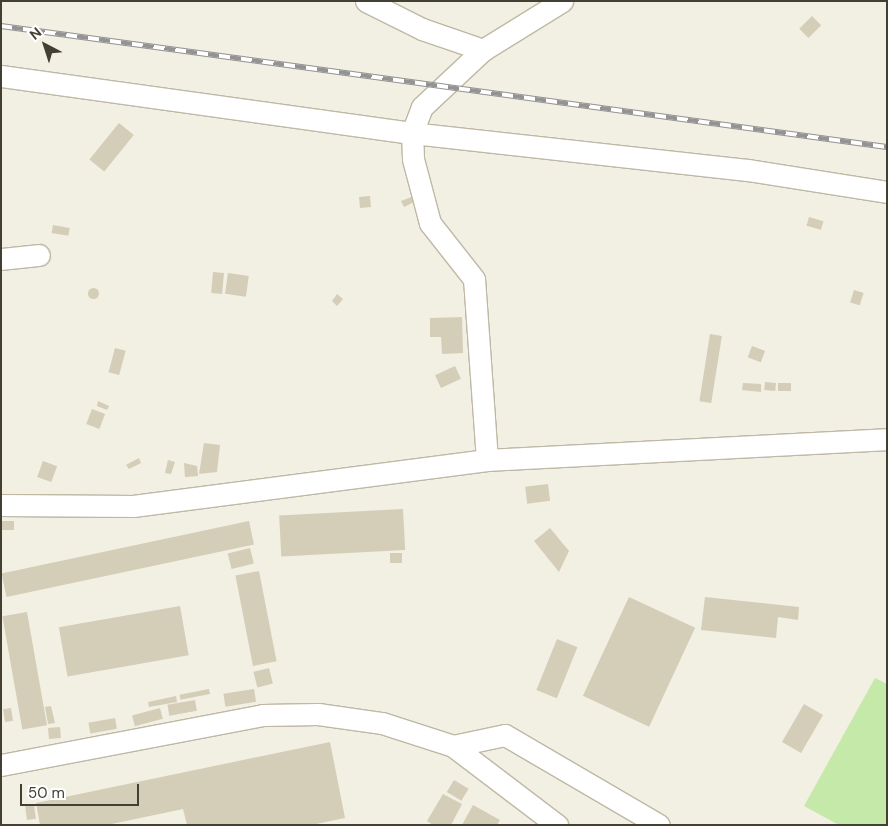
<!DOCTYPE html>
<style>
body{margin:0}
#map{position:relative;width:888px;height:826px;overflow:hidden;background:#f2efe3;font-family:"DM Sans",sans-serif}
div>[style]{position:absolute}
.green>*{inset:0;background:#c4e9a9}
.building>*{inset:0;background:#d4cdb8;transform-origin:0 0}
.round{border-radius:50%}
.roads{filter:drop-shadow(1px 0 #beb8a5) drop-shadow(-1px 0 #beb8a5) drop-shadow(0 1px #beb8a5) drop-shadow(0 -1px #beb8a5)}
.minor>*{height:21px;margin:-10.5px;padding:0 10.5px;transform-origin:10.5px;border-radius:10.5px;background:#fff}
.rail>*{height:5.5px;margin-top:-2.75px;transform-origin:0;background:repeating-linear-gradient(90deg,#fff 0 11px,#939393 0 22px);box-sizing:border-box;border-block:1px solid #939393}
span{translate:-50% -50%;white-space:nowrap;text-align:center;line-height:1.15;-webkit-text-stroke:5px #fff;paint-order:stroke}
.frame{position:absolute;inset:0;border:2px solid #443f33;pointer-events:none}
.north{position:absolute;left:20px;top:20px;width:50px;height:50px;-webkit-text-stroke:4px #fff;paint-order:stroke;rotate:320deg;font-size:14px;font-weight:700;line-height:20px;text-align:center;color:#443f33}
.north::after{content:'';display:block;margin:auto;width:18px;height:22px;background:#443f33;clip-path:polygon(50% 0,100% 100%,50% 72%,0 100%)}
.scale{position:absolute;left:20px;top:784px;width:119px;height:22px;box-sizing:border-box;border:2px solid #443f33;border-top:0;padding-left:6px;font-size:15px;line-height:18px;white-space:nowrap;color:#443f33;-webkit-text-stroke:4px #fff;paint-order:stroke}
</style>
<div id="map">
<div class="green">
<i style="clip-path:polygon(875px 678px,887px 684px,887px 825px,839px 825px,804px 806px)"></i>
</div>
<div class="building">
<i style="left:812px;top:16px;width:13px;height:18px;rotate:45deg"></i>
<i style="left:119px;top:123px;width:19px;height:47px;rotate:39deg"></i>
<i style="left:370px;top:196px;width:11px;height:11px;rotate:85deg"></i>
<i style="clip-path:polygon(414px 196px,416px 201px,404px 207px,401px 201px)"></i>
<i style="left:809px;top:217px;width:15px;height:9px;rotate:16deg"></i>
<i style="left:53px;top:225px;width:17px;height:8px;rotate:10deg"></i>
<i style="left:213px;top:272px;width:11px;height:21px;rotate:5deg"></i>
<i style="left:228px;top:273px;width:21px;height:21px;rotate:8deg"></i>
<i class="round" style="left:87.5px;top:287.5px;width:11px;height:11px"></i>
<i style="left:854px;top:290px;width:10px;height:13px;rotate:17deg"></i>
<i style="clip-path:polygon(337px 294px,343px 299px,337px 306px,332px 301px)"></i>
<i style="clip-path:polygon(462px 317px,463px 353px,442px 354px,441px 337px,430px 337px,430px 318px)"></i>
<i style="left:710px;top:334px;width:12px;height:68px;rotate:9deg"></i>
<i style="left:752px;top:346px;width:14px;height:12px;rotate:21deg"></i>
<i style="left:115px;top:348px;width:11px;height:25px;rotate:15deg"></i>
<i style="left:455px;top:366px;width:14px;height:22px;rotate:65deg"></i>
<i style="left:765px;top:382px;width:11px;height:8px;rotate:5deg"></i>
<i style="clip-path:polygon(743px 383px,761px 384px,761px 392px,742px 390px)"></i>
<i style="left:778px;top:383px;width:13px;height:8px"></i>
<i style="clip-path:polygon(98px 401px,109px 406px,107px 410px,97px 406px)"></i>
<i style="left:92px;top:409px;width:14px;height:16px;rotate:21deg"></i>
<i style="clip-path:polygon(204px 443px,220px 445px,217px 472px,199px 474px)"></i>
<i style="clip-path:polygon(139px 458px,141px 463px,129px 469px,126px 465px)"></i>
<i style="clip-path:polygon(168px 460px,175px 462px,171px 474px,165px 473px)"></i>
<i style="left:43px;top:461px;width:15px;height:17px;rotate:20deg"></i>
<i style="clip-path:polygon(184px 463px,197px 466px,198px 476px,185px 477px)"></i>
<i style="left:548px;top:484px;width:17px;height:23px;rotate:83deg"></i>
<i style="left:403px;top:509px;width:41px;height:124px;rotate:87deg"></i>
<i style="left:1px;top:521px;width:13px;height:9px"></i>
<i style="left:249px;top:521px;width:24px;height:253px;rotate:78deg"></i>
<i style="clip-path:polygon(550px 528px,569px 551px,559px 572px,534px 541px)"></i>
<i style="left:250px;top:548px;width:16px;height:23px;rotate:76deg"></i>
<i style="left:390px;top:553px;width:12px;height:10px"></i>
<i style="left:259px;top:571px;width:92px;height:24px;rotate:79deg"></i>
<i style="left:629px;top:597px;width:73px;height:109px;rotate:25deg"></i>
<i style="clip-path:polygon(705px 597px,799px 607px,798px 620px,778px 617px,776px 638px,701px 630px)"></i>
<i style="left:180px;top:606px;width:50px;height:123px;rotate:80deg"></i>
<i style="left:27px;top:612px;width:115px;height:25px;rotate:80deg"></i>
<i style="left:557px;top:639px;width:22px;height:55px;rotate:22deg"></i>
<i style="left:269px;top:668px;width:16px;height:16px;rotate:76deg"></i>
<i style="left:209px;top:689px;width:5px;height:30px;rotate:79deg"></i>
<i style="left:254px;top:689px;width:13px;height:31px;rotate:81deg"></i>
<i style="clip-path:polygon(176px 696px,177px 702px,149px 707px,148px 702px)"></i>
<i style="left:195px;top:700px;width:11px;height:28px;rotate:80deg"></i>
<i style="left:804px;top:704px;width:22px;height:44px;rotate:30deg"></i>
<i style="clip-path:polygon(51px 706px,55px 723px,48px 724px,45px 707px)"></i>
<i style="left:11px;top:708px;width:13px;height:8px;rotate:81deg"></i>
<i style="left:160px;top:708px;width:11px;height:29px;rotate:75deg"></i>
<i style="left:115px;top:718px;width:11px;height:27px;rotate:80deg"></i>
<i style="left:60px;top:727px;width:11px;height:12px;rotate:85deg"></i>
<i style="clip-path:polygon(330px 742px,345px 818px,311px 825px,187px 825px,183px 809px,107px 825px,40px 825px,36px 803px)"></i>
<i style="left:454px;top:780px;width:17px;height:14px;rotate:31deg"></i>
<i style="clip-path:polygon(443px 794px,462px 804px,451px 825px,433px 825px,427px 821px)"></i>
<i style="left:34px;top:805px;width:14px;height:9px;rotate:82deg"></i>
<i style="clip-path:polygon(473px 805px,500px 820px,497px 825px,462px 825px)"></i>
</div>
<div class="roads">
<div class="minor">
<i style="left:366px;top:1px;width:63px;rotate:26.6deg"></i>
<i style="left:422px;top:29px;width:65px;rotate:19deg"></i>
<i style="left:1px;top:76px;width:415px;rotate:7.9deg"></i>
<i style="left:412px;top:133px;width:338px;rotate:6.3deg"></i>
<i style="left:748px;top:170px;width:141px;rotate:9deg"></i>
<i style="left:1px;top:259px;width:38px;rotate:-6deg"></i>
<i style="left:487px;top:460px;width:181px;rotate:-94.1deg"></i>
<i style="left:474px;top:279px;width:71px;rotate:-128.2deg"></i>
<i style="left:430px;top:223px;width:66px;rotate:-104.9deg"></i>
<i style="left:413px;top:159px;width:26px;rotate:-92deg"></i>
<i style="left:412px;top:133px;width:28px;rotate:-69deg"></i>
<i style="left:422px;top:107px;width:83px;rotate:-43.1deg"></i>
<i style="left:483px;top:50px;width:93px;rotate:-31.8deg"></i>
<i style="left:1px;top:505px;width:132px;rotate:0.4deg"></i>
<i style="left:133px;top:506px;width:357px;rotate:-7.4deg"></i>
<i style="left:487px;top:460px;width:401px;rotate:-3deg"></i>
<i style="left:453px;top:746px;width:53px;rotate:-11.9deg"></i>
<i style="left:505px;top:735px;width:178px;rotate:30.3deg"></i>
<i style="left:1px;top:765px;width:267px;rotate:-10.8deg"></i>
<i style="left:263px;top:715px;width:55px;rotate:-1deg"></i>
<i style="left:318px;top:714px;width:65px;rotate:8deg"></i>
<i style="left:382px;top:723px;width:75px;rotate:17.9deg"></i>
<i style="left:453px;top:746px;width:131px;rotate:37.2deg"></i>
</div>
</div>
<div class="rail">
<i style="left:1px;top:26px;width:894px;rotate:7.78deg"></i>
</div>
<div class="frame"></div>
<div class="north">N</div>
<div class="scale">50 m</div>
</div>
